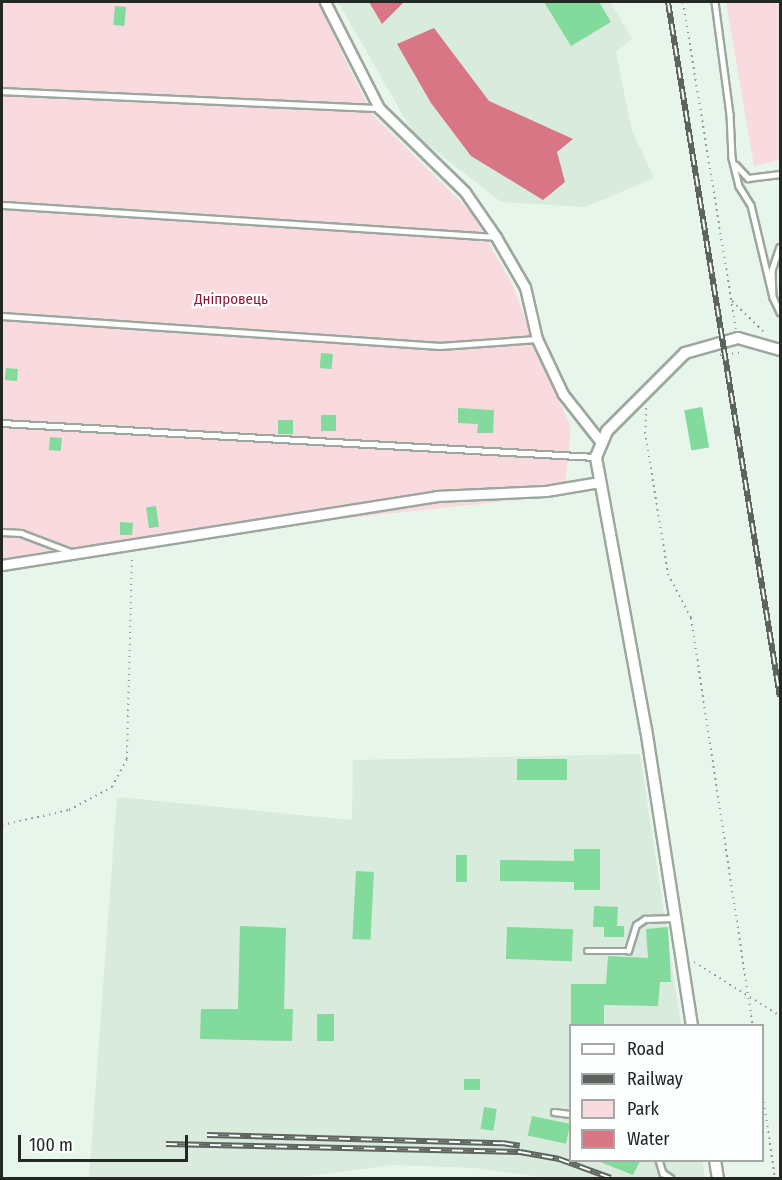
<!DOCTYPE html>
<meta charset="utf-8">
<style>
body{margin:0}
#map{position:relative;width:782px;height:1180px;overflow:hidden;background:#e8f5eb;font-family:"Fira Sans Condensed",sans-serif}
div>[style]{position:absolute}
.built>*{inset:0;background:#d8ebdc}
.green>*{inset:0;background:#f9dade}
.water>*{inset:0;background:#d87686}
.building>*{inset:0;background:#82da9c;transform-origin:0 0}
.path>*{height:2px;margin-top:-1px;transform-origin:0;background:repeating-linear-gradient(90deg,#8f9991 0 1.5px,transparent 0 6px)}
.roads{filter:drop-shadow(2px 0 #9ca79e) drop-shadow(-2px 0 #9ca79e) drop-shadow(0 2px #9ca79e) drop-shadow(0 -2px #9ca79e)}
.service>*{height:4.5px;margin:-2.25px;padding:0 2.25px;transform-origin:2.25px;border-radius:2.25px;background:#fff}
.minor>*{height:9px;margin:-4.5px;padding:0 4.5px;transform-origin:4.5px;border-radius:4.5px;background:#fff}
.tertiary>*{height:10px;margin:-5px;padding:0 5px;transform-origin:5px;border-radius:5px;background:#fff}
.rail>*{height:6px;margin-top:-3px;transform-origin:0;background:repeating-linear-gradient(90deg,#fcfffd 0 11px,#5d645e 0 22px);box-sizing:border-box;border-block:2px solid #5d645e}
span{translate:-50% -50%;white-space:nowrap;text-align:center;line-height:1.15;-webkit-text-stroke:4.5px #fcfffd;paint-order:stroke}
.park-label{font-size:15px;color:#8e173a}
.frame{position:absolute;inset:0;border:3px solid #232824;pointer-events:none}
.legend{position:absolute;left:569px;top:1024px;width:195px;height:138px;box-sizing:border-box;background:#fcfffd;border:2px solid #a5a9a6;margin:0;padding:8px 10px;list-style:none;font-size:18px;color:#232824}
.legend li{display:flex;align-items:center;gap:12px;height:30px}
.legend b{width:30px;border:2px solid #a5a9a6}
.scale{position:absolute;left:18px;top:1135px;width:170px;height:27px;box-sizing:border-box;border:3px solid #232824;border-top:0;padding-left:8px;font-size:18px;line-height:21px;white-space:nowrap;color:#232824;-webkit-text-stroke:4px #fcfffd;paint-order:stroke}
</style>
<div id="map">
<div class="built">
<i style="clip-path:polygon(338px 2px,610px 2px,632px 39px,616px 52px,632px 131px,654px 178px,585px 207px,501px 202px,414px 134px)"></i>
<i style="clip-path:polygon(640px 754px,681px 1025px,570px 1026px,570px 1160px,702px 1161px,705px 1178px,549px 1178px,474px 1168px,392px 1165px,297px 1178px,89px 1178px,117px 797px,352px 820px,353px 760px)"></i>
</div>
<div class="green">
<i style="clip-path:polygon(2px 2px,318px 2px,371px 113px,471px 212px,513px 286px,539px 357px,571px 427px,564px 495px,78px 547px,2px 560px)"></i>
<i style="clip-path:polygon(726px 2px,780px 2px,780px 160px,754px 166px)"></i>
</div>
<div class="water">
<i style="clip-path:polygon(369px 2px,404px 2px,382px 24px)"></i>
<i style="clip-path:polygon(434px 28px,489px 101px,573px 139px,557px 152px,565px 182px,543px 200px,471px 156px,431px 103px,397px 44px)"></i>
</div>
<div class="building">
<i style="clip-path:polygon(544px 2px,599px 2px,611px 22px,571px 46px)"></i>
<i style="left:115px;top:6px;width:11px;height:19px;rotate:5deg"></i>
<i style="left:321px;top:353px;width:12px;height:15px;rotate:5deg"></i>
<i style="left:6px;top:368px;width:12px;height:12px;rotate:5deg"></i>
<i style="left:702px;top:407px;width:41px;height:18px;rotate:80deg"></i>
<i style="clip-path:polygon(458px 408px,494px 410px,493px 433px,477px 433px,478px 424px,458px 423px)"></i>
<i style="left:321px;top:415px;width:15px;height:16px"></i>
<i style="left:278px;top:420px;width:15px;height:14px"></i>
<i style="left:50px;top:437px;width:12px;height:13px;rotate:5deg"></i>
<i style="left:156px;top:506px;width:21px;height:10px;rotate:82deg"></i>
<i style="clip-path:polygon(120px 522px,133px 523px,132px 535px,120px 535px)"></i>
<i style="left:567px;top:759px;width:21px;height:50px;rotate:90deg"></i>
<i style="clip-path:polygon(574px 849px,600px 849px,600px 890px,574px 890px,574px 882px,500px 881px,500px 860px,574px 861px)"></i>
<i style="left:456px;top:855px;width:11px;height:27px"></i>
<i style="left:356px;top:871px;width:18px;height:68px;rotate:3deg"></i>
<i style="clip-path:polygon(594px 906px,618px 907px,617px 926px,624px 926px,624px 937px,604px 937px,604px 927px,593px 927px)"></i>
<i style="clip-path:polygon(240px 926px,286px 928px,284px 1009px,293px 1009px,292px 1041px,200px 1039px,201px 1009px,238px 1009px)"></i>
<i style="left:507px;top:927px;width:66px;height:32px;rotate:2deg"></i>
<i style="clip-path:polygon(668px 927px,671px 982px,660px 982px,658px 1006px,604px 1005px,604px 1026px,571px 1026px,571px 984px,606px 984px,608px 956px,648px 958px,646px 929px)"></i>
<i style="left:317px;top:1014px;width:17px;height:27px"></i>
<i style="left:464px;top:1079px;width:16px;height:11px"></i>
<i style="left:484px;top:1107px;width:13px;height:22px;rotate:9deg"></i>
<i style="left:532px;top:1116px;width:39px;height:20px;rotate:12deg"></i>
<i style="clip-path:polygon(598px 1161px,640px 1161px,633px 1175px)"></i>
</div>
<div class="path">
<i style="left:683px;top:2px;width:331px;rotate:80.8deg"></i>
<i style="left:732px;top:301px;width:47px;rotate:44.1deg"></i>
<i style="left:720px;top:355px;width:24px;rotate:-7deg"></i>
<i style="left:646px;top:408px;width:24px;rotate:92deg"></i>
<i style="left:645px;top:432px;width:144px;rotate:80.8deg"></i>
<i style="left:668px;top:574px;width:50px;rotate:62.4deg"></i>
<i style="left:691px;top:618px;width:413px;rotate:81.4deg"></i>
<i style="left:2px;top:825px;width:69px;rotate:-12.6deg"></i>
<i style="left:69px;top:810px;width:49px;rotate:-28.1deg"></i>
<i style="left:112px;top:787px;width:32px;rotate:-62deg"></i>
<i style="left:127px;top:759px;width:204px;rotate:-88.6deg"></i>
<i style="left:694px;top:962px;width:102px;rotate:32.1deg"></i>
<i style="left:762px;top:1090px;width:89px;rotate:81.6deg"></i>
</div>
<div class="roads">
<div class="service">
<i style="left:715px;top:2px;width:113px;rotate:82.4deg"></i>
<i style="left:730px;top:114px;width:44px;rotate:87.4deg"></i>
<i style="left:732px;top:158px;width:29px;rotate:76deg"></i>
<i style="left:739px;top:186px;width:22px;rotate:58deg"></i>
<i style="left:751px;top:205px;width:95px;rotate:76.6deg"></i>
<i style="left:2px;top:91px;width:377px;rotate:2.6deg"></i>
<i style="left:736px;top:165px;width:18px;rotate:47deg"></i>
<i style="left:748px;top:178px;width:32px;rotate:-7deg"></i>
<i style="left:2px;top:205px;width:495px;rotate:3.7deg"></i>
<i style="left:780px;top:247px;width:24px;rotate:109deg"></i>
<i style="left:772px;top:270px;width:27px;rotate:88deg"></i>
<i style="left:773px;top:297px;width:17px;rotate:65deg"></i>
<i style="left:2px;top:316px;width:439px;rotate:3.9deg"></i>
<i style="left:440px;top:346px;width:97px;rotate:-4.1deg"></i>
<i style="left:2px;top:423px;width:594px;rotate:3.28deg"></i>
<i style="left:2px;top:532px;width:19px;rotate:3deg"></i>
<i style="left:21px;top:533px;width:53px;rotate:20.8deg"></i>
<i style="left:587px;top:951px;width:41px"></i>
<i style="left:628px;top:951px;width:27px;rotate:-73deg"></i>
<i style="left:636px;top:925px;width:11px;rotate:-34deg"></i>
<i style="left:645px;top:919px;width:28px;rotate:-2deg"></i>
<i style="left:554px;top:1112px;width:16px;rotate:7deg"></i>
<i style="left:659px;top:1160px;width:14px;rotate:73deg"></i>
<i style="left:663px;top:1173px;width:9px;rotate:32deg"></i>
</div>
<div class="minor">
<i style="left:325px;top:2px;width:119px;rotate:63deg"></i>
<i style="left:379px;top:108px;width:120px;rotate:44.3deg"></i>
<i style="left:465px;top:192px;width:55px;rotate:55.4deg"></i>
<i style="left:496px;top:237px;width:58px;rotate:59.9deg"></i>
<i style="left:525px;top:287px;width:53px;rotate:77deg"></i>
<i style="left:537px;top:339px;width:61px;rotate:64.7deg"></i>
<i style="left:563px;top:394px;width:60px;rotate:51.8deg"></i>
<i style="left:2px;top:565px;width:439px;rotate:-9deg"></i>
<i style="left:436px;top:496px;width:110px;rotate:-2.6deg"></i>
<i style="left:546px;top:491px;width:54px;rotate:-9.6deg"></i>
</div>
<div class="tertiary">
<i style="left:692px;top:1026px;width:300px;rotate:-98.8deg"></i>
<i style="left:646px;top:730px;width:278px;rotate:-100.4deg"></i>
<i style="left:596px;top:457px;width:28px;rotate:-67deg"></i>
<i style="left:607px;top:431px;width:110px;rotate:-45deg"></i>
<i style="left:685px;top:353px;width:55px;rotate:-15.8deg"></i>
<i style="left:738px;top:338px;width:44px;rotate:15.9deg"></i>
<i style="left:715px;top:1160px;width:18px;rotate:81deg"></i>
</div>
</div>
<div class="rail">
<i style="left:668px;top:2px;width:704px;rotate:80.85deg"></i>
<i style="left:207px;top:1135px;width:295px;rotate:1.6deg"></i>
<i style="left:502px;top:1143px;width:18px;rotate:9deg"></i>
<i style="left:166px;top:1144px;width:354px;rotate:1.3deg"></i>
<i style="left:520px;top:1152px;width:40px;rotate:10deg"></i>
<i style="left:559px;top:1159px;width:55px;rotate:20.1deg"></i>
</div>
<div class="park-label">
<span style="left:231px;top:300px">Дніпровець</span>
</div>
<div class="frame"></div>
<ul class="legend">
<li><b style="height:8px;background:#fff"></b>Road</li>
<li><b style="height:8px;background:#5d645e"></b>Railway</li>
<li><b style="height:16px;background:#f9dade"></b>Park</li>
<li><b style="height:16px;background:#d87686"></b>Water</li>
</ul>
<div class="scale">100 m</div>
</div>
